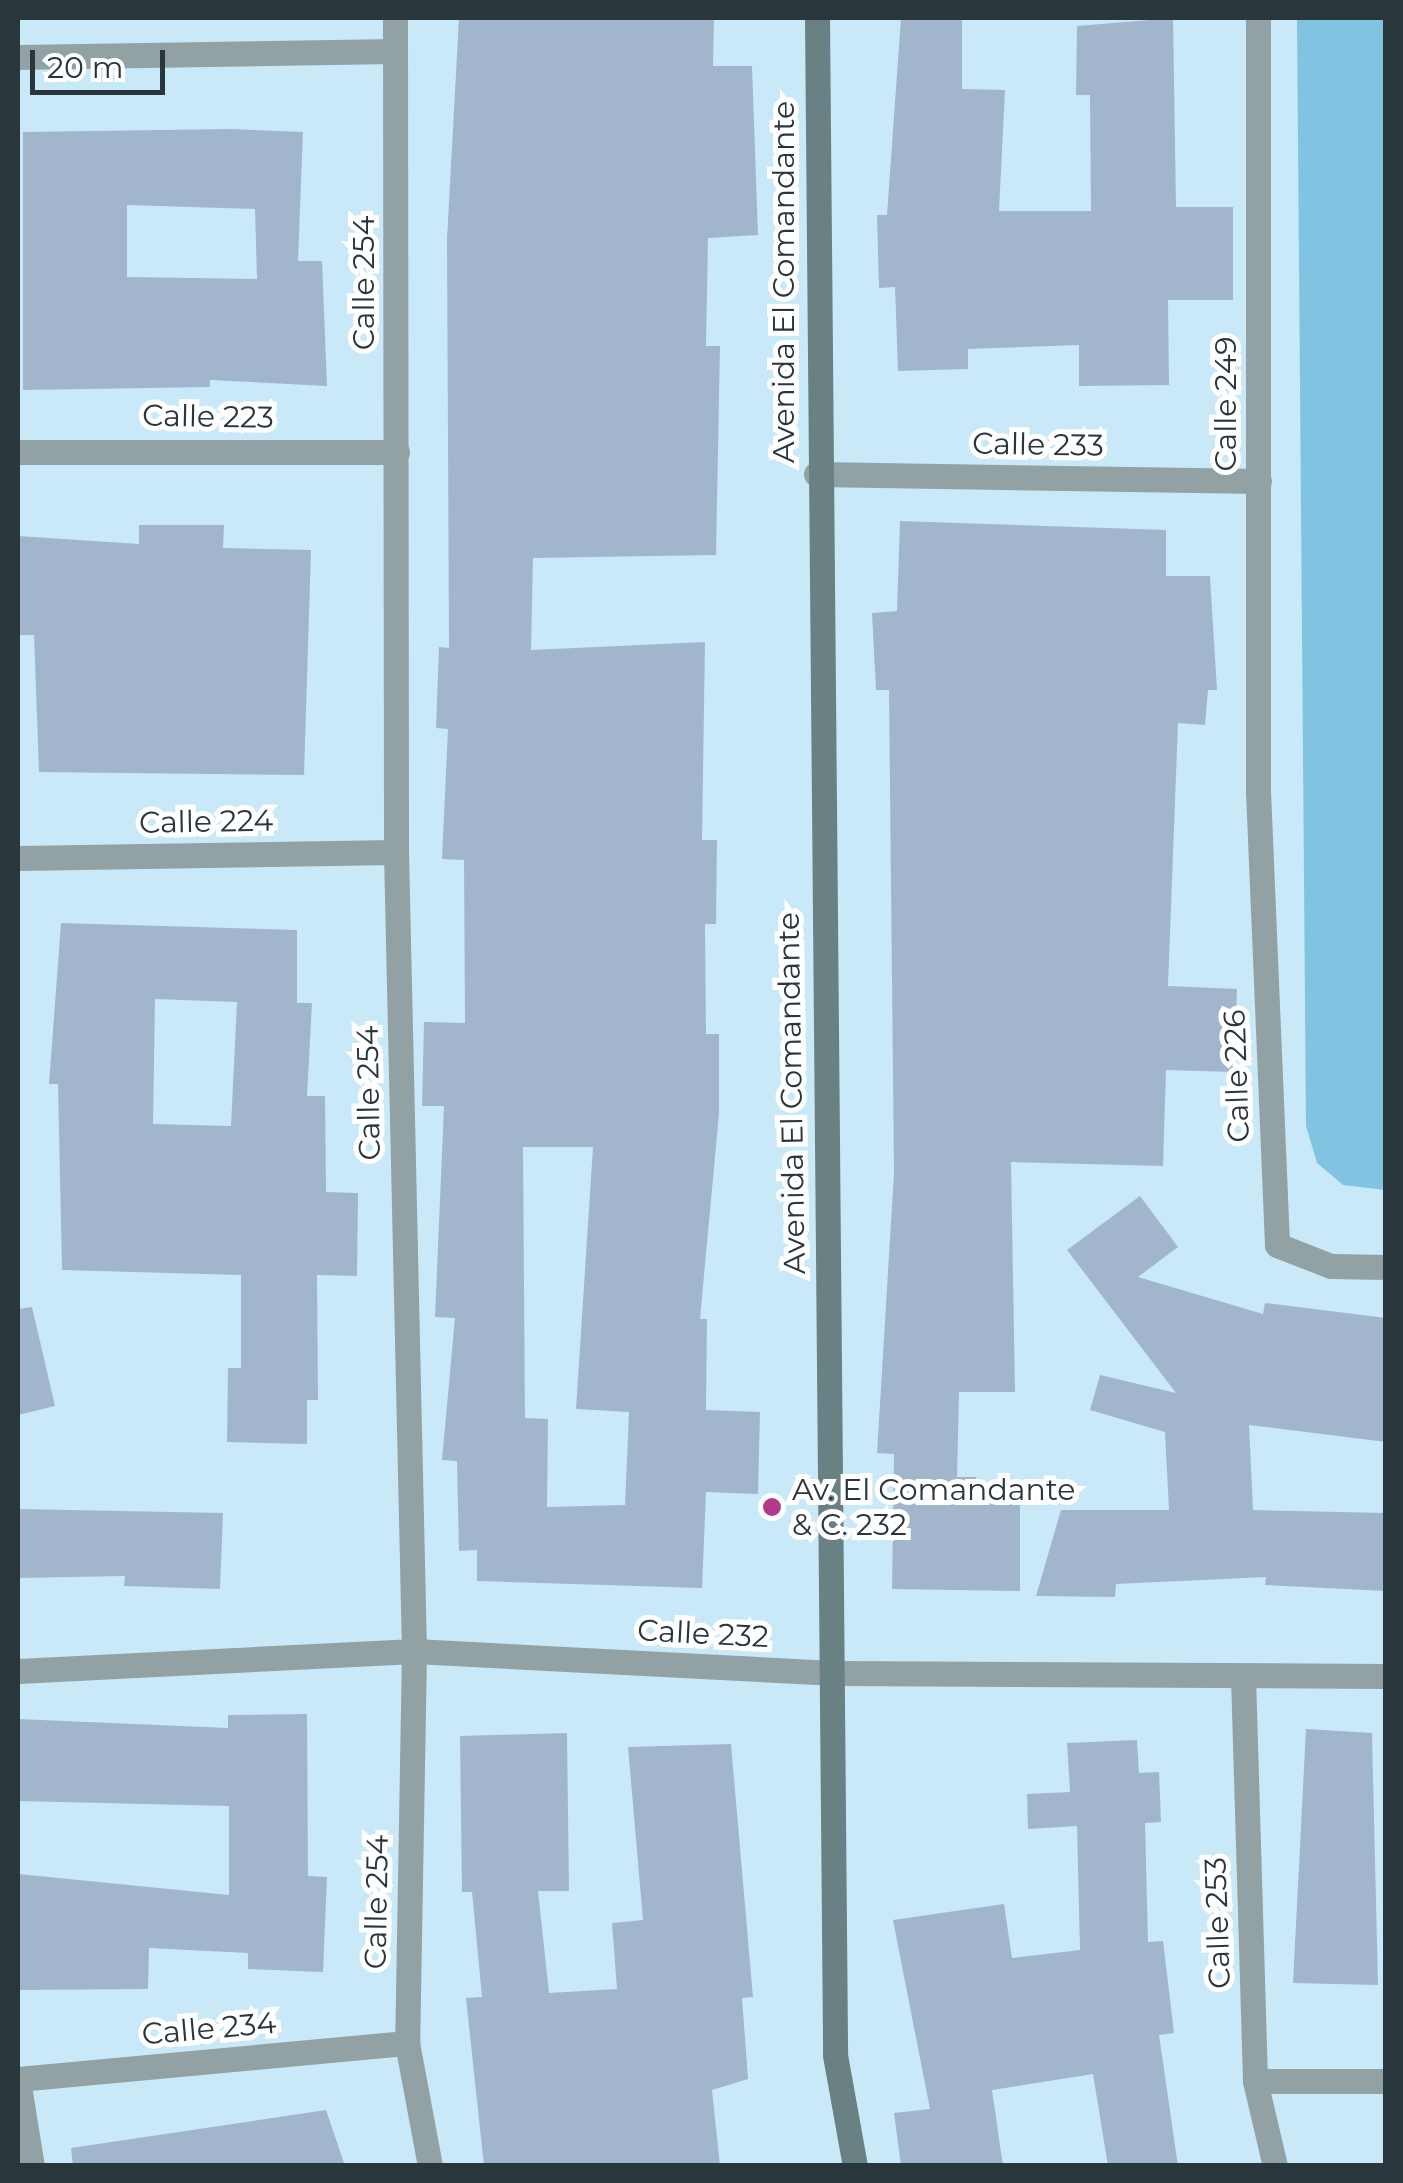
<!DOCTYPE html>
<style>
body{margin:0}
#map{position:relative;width:1403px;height:2183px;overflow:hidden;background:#c9e9f8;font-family:Montserrat,sans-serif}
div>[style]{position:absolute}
.green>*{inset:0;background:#81c4e1}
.building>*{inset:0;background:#a1b6cc}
.street>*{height:25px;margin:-12.5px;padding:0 12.5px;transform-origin:12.5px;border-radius:12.5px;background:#92a1a3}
.secondary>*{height:25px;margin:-12.5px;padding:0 12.5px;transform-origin:12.5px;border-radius:12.5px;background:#6a8183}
.dots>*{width:28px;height:28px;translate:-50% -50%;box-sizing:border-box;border:5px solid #fff;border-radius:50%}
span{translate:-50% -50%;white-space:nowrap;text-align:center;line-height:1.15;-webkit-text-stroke:10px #fff;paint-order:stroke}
.street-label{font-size:30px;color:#29363c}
.poi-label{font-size:30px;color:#29363c}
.left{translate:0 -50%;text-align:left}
.frame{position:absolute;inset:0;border:20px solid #29363c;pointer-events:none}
.scale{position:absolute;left:30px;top:50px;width:135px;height:45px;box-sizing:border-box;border:5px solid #29363c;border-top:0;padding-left:12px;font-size:30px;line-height:35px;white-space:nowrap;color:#29363c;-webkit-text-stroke:8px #fff;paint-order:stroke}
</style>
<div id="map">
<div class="green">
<i style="clip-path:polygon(1297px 18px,1385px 18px,1385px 1190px,1343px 1185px,1317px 1163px,1306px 1126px)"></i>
</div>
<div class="building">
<i style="clip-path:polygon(evenodd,459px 18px,714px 18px,713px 66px,752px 66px,758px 235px,708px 238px,706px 346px,720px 346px,716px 555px,533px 558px,531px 650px,705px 642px,702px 840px,717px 840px,716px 924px,705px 924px,706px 1034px,719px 1034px,719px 1113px,700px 1319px,707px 1319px,706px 1410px,760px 1412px,758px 1494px,706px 1492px,702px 1588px,477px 1581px,477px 1550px,459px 1551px,457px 1461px,442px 1460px,455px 1318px,435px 1317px,444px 1106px,422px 1106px,424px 1022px,465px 1023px,464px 860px,442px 859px,448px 729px,436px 728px,439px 647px,449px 648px,447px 239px,459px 18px,523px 1147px,593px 1147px,576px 1409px,629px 1412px,625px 1505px,547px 1507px,548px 1419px,525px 1418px,523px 1147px)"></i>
<i style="clip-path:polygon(901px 18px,962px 18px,962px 89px,1005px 90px,999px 211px,1091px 211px,1090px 95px,1076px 95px,1077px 26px,1173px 18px,1176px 207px,1233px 207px,1233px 300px,1168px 300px,1169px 385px,1079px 386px,1079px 345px,968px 349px,968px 369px,898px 371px,895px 287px,879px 288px,877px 215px,887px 215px)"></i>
<i style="clip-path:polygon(evenodd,230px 129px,303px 132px,298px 261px,322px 261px,327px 386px,210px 380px,210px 387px,23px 390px,23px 132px,230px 129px,127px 205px,255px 209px,257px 279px,127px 277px,127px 205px)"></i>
<i style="clip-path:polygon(900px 521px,1166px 530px,1166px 576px,1210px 576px,1217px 690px,1208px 690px,1205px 725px,1178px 723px,1168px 986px,1237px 989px,1234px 1072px,1166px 1070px,1163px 1166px,1011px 1162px,1015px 1392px,959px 1392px,957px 1477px,976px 1477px,976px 1496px,1020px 1495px,1020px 1591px,892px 1589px,894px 1454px,877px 1453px,894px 1173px,889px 690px,876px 690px,872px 613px,897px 611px)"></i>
<i style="clip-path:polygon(139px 525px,224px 525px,223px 548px,311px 550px,304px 775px,39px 772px,34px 635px,18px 635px,18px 536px,139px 544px)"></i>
<i style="clip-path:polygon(evenodd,61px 923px,297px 930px,297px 1003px,312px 1003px,307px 1096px,325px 1096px,326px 1192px,358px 1193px,357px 1276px,317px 1275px,318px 1400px,307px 1400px,307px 1444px,227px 1442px,228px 1368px,241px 1368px,241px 1275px,62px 1270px,58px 1084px,49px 1084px,61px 923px,155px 999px,237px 1002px,231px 1126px,153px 1124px,155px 999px)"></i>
<i style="clip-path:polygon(1140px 1196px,1178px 1247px,1138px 1277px,1263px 1314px,1265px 1303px,1386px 1318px,1386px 1442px,1249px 1425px,1253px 1510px,1386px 1513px,1386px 1591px,1265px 1585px,1266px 1577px,1116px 1584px,1115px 1597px,1036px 1596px,1061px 1510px,1169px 1510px,1165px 1432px,1090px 1410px,1100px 1375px,1176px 1393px,1067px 1250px)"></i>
<i style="clip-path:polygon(32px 1307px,55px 1406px,18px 1415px,18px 1309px)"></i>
<i style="clip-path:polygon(18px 1509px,223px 1513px,220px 1589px,124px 1586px,125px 1576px,18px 1578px)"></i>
<i style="clip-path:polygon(307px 1714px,308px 1876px,327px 1877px,323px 1972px,248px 1969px,248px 1953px,149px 1948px,148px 1989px,18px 1990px,18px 1874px,229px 1895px,229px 1806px,18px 1801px,18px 1719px,228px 1728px,228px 1715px)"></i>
<i style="clip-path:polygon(1306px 1729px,1372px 1733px,1378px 1985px,1293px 1983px)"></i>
<i style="clip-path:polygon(567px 1733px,569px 1891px,538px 1891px,549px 1993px,617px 1989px,612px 1923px,643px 1920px,628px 1747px,731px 1744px,753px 1997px,742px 1998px,748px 2079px,712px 2090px,720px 2166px,484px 2166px,466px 1998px,482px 1997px,472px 1892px,462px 1892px,460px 1736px)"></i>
<i style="clip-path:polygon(1137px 1740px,1139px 1773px,1159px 1772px,1161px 1822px,1145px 1823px,1148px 1942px,1163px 1941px,1174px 2033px,1159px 2035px,1178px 2166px,1108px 2166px,1093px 2074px,992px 2090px,1003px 2166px,901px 2166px,894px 2113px,930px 2109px,893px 1920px,1004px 1904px,1012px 1958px,1080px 1950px,1077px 1826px,1028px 1829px,1027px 1794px,1070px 1792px,1067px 1743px)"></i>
<i style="clip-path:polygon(326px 2110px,345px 2166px,73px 2166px,71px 2148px)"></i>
</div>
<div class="street">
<i style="left:395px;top:18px;width:834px;rotate:89.93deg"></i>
<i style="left:396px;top:852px;width:799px;rotate:88.71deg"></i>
<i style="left:414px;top:1651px;width:392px;rotate:91deg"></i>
<i style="left:407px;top:2043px;width:125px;rotate:79.4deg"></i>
<i style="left:1258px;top:18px;width:773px;rotate:90deg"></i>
<i style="left:1258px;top:791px;width:454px;rotate:87.6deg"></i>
<i style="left:1277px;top:1245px;width:58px;rotate:21.3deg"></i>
<i style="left:1331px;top:1266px;width:55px;rotate:1deg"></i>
<i style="left:18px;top:57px;width:377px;rotate:-0.9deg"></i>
<i style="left:18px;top:452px;width:379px"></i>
<i style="left:816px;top:474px;width:443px;rotate:0.9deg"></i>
<i style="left:18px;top:858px;width:378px;rotate:-0.9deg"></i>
<i style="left:18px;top:1671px;width:397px;rotate:-2.9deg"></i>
<i style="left:414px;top:1651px;width:423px;rotate:3deg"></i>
<i style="left:836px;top:1673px;width:550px;rotate:0.31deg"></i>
<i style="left:1243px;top:1676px;width:405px;rotate:88.3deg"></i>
<i style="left:1255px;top:2081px;width:87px;rotate:76.8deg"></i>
<i style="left:18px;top:2079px;width:391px;rotate:-5.3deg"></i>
<i style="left:18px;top:2080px;width:87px;rotate:80.8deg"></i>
<i style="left:1255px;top:2081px;width:131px"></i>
</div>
<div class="secondary">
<i style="left:817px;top:18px;width:2037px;rotate:89.49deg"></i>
<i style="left:835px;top:2055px;width:113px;rotate:79.8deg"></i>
</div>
<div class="dots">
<i style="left:772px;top:1507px;background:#b5398b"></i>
</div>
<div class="street-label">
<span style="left:784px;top:282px;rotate:-90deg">Avenida El Comandante</span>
<span style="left:364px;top:283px;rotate:-90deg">Calle 254</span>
<span style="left:1226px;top:404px;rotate:-90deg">Calle 249</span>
<span style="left:208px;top:417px;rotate:1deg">Calle 223</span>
<span style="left:1038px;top:445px;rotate:1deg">Calle 233</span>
<span style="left:206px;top:822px;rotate:-1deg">Calle 224</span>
<span style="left:1237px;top:1076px;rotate:-92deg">Calle 226</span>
<span style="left:369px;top:1093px;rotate:-91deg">Calle 254</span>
<span style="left:792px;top:1093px;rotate:-91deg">Avenida El Comandante</span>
<span style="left:703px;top:1634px;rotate:3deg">Calle 232</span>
<span style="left:377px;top:1902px;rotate:-89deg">Calle 254</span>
<span style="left:1218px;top:1923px;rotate:-92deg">Calle 253</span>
<span style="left:209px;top:2029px;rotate:-5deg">Calle 234</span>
</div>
<div class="poi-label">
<span class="left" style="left:792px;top:1507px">Av. El Comandante<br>&amp; C. 232</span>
</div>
<div class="frame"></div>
<div class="scale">20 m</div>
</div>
